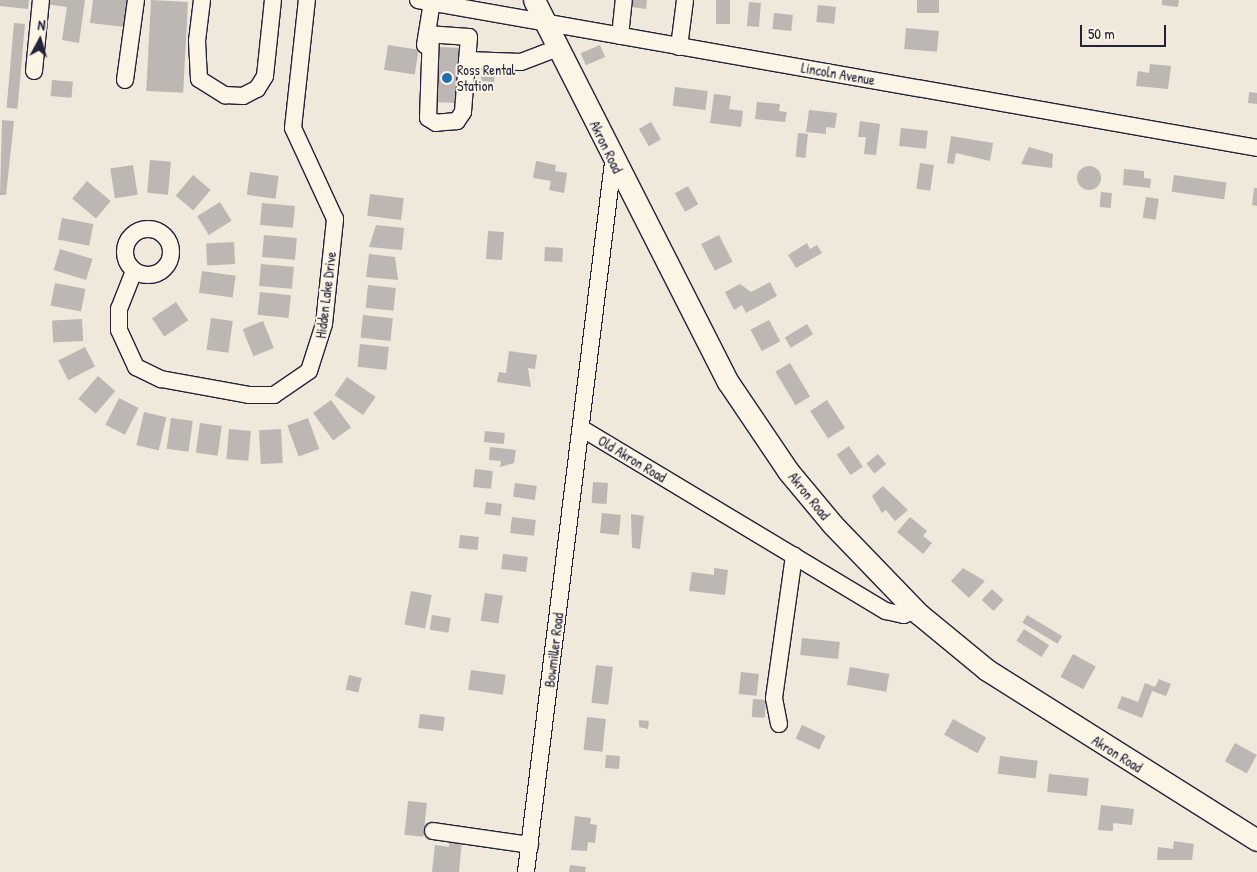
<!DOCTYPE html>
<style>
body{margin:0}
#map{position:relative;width:1257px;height:872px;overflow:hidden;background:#efe8db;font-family:"Patrick Hand",sans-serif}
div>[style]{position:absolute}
.building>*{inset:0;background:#bcb7b3;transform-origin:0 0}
.round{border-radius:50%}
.roads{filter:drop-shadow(1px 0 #22223b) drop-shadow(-1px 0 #22223b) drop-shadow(0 1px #22223b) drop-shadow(0 -1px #22223b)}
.minor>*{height:16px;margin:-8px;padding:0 8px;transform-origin:8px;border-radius:8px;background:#fcf5e5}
.minor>.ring{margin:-8px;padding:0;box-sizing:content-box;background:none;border:16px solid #fcf5e5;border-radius:50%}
.major>*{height:21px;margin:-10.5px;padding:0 10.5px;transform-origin:10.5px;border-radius:10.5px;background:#fcf5e5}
.dots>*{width:14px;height:14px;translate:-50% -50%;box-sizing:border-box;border:2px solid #fcf5e5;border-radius:50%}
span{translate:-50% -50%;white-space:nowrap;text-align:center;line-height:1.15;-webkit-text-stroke:4px #fcf5e5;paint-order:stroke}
.poi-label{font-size:14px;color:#22223b}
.left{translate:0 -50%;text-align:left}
.street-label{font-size:14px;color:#22223b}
.north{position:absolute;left:15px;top:15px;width:50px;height:50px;-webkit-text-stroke:4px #fcf5e5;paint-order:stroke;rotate:6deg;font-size:14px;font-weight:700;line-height:20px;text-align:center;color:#22223b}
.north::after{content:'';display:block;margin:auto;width:18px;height:22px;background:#22223b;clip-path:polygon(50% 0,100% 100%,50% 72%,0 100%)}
.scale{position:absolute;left:1080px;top:25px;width:86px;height:22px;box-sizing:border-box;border:2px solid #22223b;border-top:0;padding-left:6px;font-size:15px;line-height:18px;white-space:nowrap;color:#22223b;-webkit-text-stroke:4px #fcf5e5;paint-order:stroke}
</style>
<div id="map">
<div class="building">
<i style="clip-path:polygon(0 0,29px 0,28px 9px,0 6px)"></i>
<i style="clip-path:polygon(45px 0,85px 0,79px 43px,62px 40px,67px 7px,45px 4px)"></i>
<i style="clip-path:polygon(93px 0,129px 0,126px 27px,90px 23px)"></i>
<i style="left:151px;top:0;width:37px;height:91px;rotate:3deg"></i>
<i style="clip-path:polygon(632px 0,647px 0,646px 9px,631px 7px)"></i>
<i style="left:716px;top:0;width:14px;height:24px"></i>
<i style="left:917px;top:0;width:22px;height:13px"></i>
<i style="clip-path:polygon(1162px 0,1179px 0,1178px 7px,1162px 5px)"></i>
<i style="left:749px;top:2px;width:12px;height:24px;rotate:5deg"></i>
<i style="left:818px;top:5px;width:18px;height:17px;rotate:6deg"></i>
<i style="left:774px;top:13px;width:19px;height:16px;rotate:6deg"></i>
<i style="left:14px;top:23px;width:11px;height:85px;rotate:5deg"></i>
<i style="left:906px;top:28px;width:33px;height:21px;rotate:5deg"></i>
<i style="left:388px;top:45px;width:31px;height:25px;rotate:9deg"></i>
<i style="left:600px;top:45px;width:13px;height:21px;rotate:67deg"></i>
<i style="clip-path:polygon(441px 47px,461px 48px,457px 103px,430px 102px,433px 50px)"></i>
<i style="clip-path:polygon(1150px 64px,1171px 66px,1168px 89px,1136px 86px,1138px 71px,1149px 73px)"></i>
<i style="left:482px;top:69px;width:13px;height:12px;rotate:4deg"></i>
<i style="left:52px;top:80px;width:21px;height:16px;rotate:5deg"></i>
<i style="left:675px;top:87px;width:33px;height:19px;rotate:7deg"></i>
<i style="clip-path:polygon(1249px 92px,1257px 93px,1257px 104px,1248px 103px)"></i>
<i style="clip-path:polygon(714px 94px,731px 96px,729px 109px,743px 111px,741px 127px,710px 123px)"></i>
<i style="clip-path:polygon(757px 102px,780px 104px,779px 111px,787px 112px,785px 122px,755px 119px)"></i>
<i style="clip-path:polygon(809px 110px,837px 113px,835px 128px,826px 127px,826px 134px,806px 132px)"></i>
<i style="clip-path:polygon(2px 120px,14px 121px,6px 195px,0 195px)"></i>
<i style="clip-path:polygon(860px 121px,880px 124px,876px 155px,864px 154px,866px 137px,858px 137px)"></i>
<i style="left:651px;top:122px;width:20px;height:14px;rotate:60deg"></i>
<i style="left:901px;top:128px;width:27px;height:18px;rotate:6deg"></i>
<i style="left:798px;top:133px;width:10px;height:24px;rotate:6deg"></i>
<i style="clip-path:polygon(951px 136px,993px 143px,990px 161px,956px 153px,954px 164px,947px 163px)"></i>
<i style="clip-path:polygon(1029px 147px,1053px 154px,1052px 168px,1021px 164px)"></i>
<i style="left:150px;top:160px;width:21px;height:33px;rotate:5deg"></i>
<i style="clip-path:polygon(536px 161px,556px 165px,555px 171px,567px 173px,564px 193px,549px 190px,551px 181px,533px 178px)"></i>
<i style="left:920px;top:163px;width:14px;height:26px;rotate:8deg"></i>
<i style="left:133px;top:165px;width:30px;height:23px;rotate:81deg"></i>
<i class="round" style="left:1077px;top:166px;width:24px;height:24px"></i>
<i style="clip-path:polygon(1124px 169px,1144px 171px,1144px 178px,1151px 179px,1150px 188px,1123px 185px)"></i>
<i style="left:250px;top:172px;width:29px;height:23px;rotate:8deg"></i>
<i style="left:193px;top:175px;width:23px;height:27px;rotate:40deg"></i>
<i style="left:1174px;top:175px;width:53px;height:17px;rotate:8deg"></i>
<i style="left:87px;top:181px;width:31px;height:23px;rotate:40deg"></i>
<i style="left:688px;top:186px;width:21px;height:15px;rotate:61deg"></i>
<i style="clip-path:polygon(1254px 188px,1257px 188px,1257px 206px,1252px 205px)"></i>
<i style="left:1101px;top:192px;width:11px;height:15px;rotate:5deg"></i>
<i style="left:370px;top:194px;width:34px;height:22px;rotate:7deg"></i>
<i style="left:1146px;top:197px;width:13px;height:21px;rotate:9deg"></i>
<i style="left:220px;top:202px;width:22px;height:27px;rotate:58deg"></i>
<i style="left:262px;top:203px;width:33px;height:22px;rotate:5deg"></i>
<i style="left:62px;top:218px;width:32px;height:22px;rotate:11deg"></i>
<i style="clip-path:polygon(376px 225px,404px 228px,402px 250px,369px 247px)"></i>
<i style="left:488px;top:231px;width:16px;height:28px;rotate:4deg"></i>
<i style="left:264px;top:235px;width:33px;height:22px;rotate:5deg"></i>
<i style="left:719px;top:235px;width:30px;height:20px;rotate:63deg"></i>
<i style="left:234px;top:242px;width:22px;height:28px;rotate:87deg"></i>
<i style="clip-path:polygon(807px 243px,810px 249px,817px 245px,822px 253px,796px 268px,788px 255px)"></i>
<i style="left:545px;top:247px;width:18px;height:14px;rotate:3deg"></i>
<i style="left:60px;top:249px;width:34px;height:22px;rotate:17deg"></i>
<i style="clip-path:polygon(369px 254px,395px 257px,398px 280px,366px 277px)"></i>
<i style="left:261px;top:264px;width:33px;height:22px;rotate:5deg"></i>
<i style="left:202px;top:271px;width:34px;height:22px;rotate:8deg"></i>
<i style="clip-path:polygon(770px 282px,777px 296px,746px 313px,742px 305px,734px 310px,725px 292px,740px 284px,751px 292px)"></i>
<i style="left:55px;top:283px;width:31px;height:23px;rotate:11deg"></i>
<i style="left:368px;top:285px;width:28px;height:23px;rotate:6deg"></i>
<i style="left:260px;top:292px;width:31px;height:23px;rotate:6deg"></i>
<i style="left:176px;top:302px;width:22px;height:29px;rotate:56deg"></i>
<i style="left:363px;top:315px;width:30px;height:23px;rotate:6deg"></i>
<i style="left:211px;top:318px;width:22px;height:32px;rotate:8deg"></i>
<i style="left:82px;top:319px;width:22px;height:30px;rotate:87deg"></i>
<i style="left:769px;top:320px;width:24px;height:21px;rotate:62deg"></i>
<i style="left:263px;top:321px;width:29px;height:22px;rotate:68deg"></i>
<i style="left:807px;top:324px;width:12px;height:26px;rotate:59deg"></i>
<i style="left:360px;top:344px;width:29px;height:23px;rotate:6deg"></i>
<i style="left:85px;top:347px;width:22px;height:30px;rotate:63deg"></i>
<i style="clip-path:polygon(509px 351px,537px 355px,535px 369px,528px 368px,531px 387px,497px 382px,499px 372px,506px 373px)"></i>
<i style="left:790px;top:363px;width:39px;height:17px;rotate:59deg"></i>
<i style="left:98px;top:376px;width:23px;height:30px;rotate:41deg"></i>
<i style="left:347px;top:377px;width:35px;height:22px;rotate:35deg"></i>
<i style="left:119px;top:398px;width:22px;height:30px;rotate:27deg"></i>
<i style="left:331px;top:400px;width:34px;height:22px;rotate:54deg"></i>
<i style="left:827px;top:400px;width:33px;height:20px;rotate:57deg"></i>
<i style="left:144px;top:412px;width:23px;height:34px;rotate:13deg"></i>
<i style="left:171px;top:418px;width:22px;height:31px;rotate:8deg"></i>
<i style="left:308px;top:418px;width:33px;height:22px;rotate:70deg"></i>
<i style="left:200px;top:423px;width:22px;height:30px;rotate:8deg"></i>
<i style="left:229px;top:429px;width:22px;height:30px;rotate:5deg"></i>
<i style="left:281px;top:429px;width:34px;height:22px;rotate:87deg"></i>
<i style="left:485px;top:431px;width:20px;height:11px;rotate:6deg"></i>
<i style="left:849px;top:446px;width:25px;height:15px;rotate:56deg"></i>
<i style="clip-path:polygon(490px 447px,516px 450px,514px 463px,500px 467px,501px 461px,489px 460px)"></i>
<i style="left:878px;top:454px;width:13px;height:15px;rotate:51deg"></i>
<i style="left:475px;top:469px;width:18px;height:18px;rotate:6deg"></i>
<i style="left:593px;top:482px;width:15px;height:21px;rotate:4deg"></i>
<i style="left:515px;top:483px;width:22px;height:14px;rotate:8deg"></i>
<i style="clip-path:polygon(883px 486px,908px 510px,895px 521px,886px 510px,882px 513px,872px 496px)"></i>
<i style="left:486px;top:502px;width:16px;height:12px;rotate:7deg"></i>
<i style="left:602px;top:513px;width:19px;height:20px;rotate:6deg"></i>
<i style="clip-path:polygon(631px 514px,644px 516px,640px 549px,632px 548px)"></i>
<i style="left:512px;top:517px;width:24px;height:16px;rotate:7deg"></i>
<i style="clip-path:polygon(910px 517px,927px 531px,923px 536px,932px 543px,923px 554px,897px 532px)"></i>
<i style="left:460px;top:535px;width:19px;height:13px;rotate:6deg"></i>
<i style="left:503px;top:554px;width:25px;height:15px;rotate:7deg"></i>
<i style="clip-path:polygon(714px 568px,728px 570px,725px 595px,689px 591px,692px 572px,714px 575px)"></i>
<i style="clip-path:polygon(963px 568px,985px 581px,969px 598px,951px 581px)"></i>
<i style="left:992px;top:589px;width:16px;height:15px;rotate:43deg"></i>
<i style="left:411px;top:591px;width:21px;height:34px;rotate:11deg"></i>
<i style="left:485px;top:593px;width:18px;height:28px;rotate:9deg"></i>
<i style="left:432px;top:615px;width:19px;height:15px;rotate:9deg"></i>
<i style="left:1027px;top:615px;width:41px;height:9px;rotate:31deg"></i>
<i style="left:1024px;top:629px;width:30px;height:14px;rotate:33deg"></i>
<i style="left:802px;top:638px;width:38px;height:17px;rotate:6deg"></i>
<i style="left:1073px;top:654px;width:26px;height:26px;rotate:29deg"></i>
<i style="left:596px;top:665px;width:17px;height:38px;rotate:7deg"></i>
<i style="left:850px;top:667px;width:40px;height:18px;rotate:10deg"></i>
<i style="left:471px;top:670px;width:35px;height:20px;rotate:8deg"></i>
<i style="left:741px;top:672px;width:18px;height:22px;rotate:6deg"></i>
<i style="left:349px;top:675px;width:13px;height:15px;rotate:13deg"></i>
<i style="clip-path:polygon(1159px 679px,1171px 684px,1166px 696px,1152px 691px,1142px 718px,1117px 708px,1122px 696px,1138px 702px,1145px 683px,1155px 687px)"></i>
<i style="left:753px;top:699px;width:13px;height:18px;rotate:4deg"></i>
<i style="left:420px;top:714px;width:25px;height:14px;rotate:7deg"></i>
<i style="left:587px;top:717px;width:19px;height:33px;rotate:6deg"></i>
<i style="left:953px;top:719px;width:38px;height:18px;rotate:29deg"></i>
<i style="clip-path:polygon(639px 720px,649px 721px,648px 729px,639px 727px)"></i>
<i style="left:802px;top:725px;width:26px;height:15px;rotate:25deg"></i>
<i style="left:1235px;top:743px;width:25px;height:21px;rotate:29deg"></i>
<i style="left:606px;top:755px;width:14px;height:13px;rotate:4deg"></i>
<i style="left:1000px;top:756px;width:38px;height:18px;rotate:7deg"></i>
<i style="left:1049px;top:774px;width:40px;height:18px;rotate:6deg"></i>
<i style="left:408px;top:801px;width:19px;height:34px;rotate:6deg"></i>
<i style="clip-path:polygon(1101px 805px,1134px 809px,1132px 825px,1113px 823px,1113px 831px,1098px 830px)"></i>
<i style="clip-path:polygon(575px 816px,591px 818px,590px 824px,597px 825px,595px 843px,588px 842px,587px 851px,571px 850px)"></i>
<i style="clip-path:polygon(449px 840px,462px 841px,459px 872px,432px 872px,435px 845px,449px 847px)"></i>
<i style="clip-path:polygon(1174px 841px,1194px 844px,1192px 860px,1157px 860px,1158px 847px,1173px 849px)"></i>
<i style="clip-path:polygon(570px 865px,586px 867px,585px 872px,569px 872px)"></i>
</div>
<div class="roads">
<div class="minor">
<i style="left:202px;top:0;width:41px;rotate:97deg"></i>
<i style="left:197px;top:41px;width:38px;rotate:87deg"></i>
<i style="left:199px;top:79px;width:31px;rotate:32deg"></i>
<i style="left:225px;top:95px;width:18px;rotate:3deg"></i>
<i style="left:243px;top:96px;width:16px;rotate:-27deg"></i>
<i style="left:257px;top:89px;width:15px;rotate:-58deg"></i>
<i style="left:265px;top:76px;width:76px;rotate:-84deg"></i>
<i style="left:418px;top:0;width:852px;rotate:10deg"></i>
<i style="left:427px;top:34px;width:42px;rotate:4.1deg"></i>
<i style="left:469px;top:37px;width:75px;rotate:94.6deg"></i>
<i style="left:463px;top:112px;width:11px;rotate:124deg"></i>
<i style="left:457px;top:121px;width:21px;rotate:175deg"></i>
<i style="left:436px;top:123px;width:9px;rotate:-148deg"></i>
<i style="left:428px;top:118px;width:84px;rotate:-88deg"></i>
<i style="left:620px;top:36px;width:36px;rotate:-84deg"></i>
<i style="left:425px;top:45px;width:44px;rotate:-80.8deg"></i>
<i style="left:679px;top:47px;width:47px;rotate:-82.7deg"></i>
<i style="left:467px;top:60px;width:54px;rotate:2.1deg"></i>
<i style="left:521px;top:62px;width:40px;rotate:-21deg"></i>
<i style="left:34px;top:71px;width:71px;rotate:-84.4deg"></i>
<i style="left:125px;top:80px;width:81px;rotate:-82.2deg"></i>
<i class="ring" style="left:125px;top:229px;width:30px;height:30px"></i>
<i style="left:134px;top:271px;width:41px;rotate:111.5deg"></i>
<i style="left:119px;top:309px;width:21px;rotate:90deg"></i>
<i style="left:119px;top:330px;width:41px;rotate:65.3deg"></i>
<i style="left:136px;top:367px;width:28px;rotate:26deg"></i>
<i style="left:161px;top:379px;width:89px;rotate:10.3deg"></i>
<i style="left:249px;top:395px;width:25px"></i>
<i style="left:274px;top:395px;width:42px;rotate:-34.4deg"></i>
<i style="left:309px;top:371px;width:49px;rotate:-72.3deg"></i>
<i style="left:324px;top:324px;width:106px;rotate:-84deg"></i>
<i style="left:335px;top:219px;width:100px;rotate:-114.8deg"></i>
<i style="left:293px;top:128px;width:129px;rotate:-83.8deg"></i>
<i style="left:581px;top:428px;width:356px;rotate:31deg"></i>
<i style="left:886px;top:611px;width:18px;rotate:13deg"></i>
<i style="left:904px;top:615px;width:12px;rotate:-24deg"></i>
<i style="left:779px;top:724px;width:26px;rotate:-101deg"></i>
<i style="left:774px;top:698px;width:144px;rotate:-82deg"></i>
<i style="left:433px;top:831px;width:98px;rotate:8.2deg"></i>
<i style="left:526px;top:872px;width:715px;rotate:-83.01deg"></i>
</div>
<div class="major">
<i style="left:534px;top:0;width:428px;rotate:63.1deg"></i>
<i style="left:728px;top:382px;width:107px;rotate:56deg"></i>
<i style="left:788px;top:471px;width:70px;rotate:50.2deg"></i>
<i style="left:833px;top:525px;width:124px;rotate:46deg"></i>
<i style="left:919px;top:614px;width:88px;rotate:39.5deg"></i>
<i style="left:987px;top:670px;width:319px;rotate:32.2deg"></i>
</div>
</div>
<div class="dots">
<i style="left:447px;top:78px;background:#1f6fb2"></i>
</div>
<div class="poi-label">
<span class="left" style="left:457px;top:78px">Ross Rental<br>Station</span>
</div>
<div class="street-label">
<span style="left:838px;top:74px;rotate:10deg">Lincoln Avenue</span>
<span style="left:606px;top:147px;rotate:64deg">Akron Road</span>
<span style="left:326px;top:295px;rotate:-83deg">Hidden Lake Drive</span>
<span style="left:632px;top:459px;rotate:31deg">Old Akron Road</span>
<span style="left:809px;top:496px;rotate:51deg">Akron Road</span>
<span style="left:554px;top:650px;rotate:-83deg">Bowmiller Road</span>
<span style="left:1117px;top:754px;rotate:32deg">Akron Road</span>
</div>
<div class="north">N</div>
<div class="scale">50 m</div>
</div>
